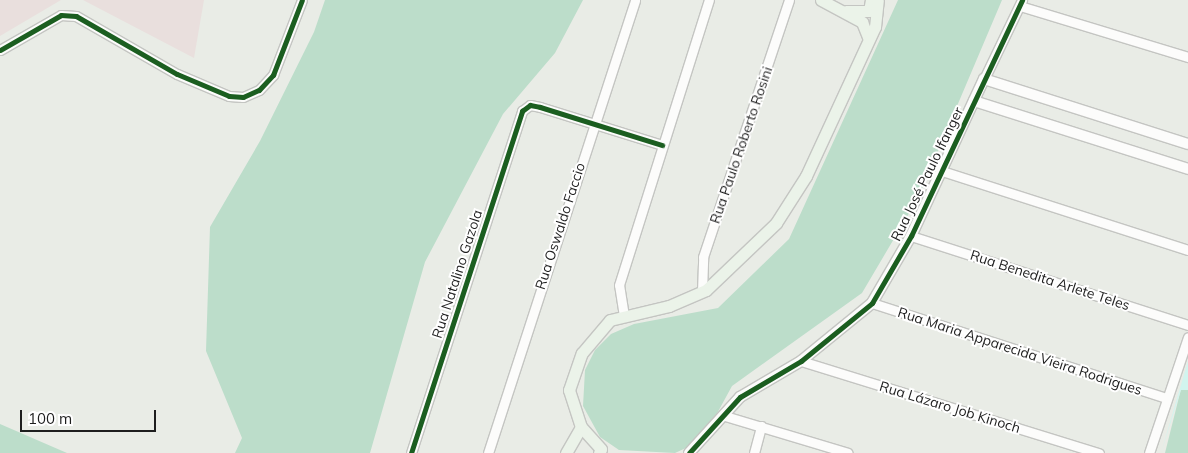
<!DOCTYPE html>
<meta charset="utf-8">
<style>
body{margin:0}
#map{position:relative;width:1188px;height:453px;overflow:hidden;background:#e9ece6;font-family:Mulish,sans-serif}
div>[style]{position:absolute}
.industrial>*{inset:0;background:#e9dfdd}
.forest>*{inset:0;background:#bcddca}
.park>*{inset:0;background:#d2f4ee}
.roads{filter:drop-shadow(1px 0 #c4c5c2) drop-shadow(-1px 0 #c4c5c2) drop-shadow(0 1px #c4c5c2) drop-shadow(0 -1px #c4c5c2)}
.minor>*{height:9px;margin:-4.5px;padding:0 4.5px;transform-origin:4.5px;border-radius:4.5px;background:#fcfcfb}
.tertiary>*{height:10px;margin:-5px;padding:0 5px;transform-origin:5px;border-radius:5px;background:#fcfcfb}
.secondary>*{height:11px;margin:-5.5px;padding:0 5.5px;transform-origin:5.5px;border-radius:5.5px;background:#ebf3e9}
.cycleway>*{height:5px;margin:-2.5px;padding:0 2.5px;transform-origin:2.5px;border-radius:2.5px;background:#1b5e20}
span{translate:-50% -50%;white-space:nowrap;text-align:center;line-height:1.15;-webkit-text-stroke:4px #fff;paint-order:stroke}
.street-label{font-size:14px;color:#1e1e1e}
.scale{position:absolute;left:20px;top:410px;width:136px;height:22px;box-sizing:border-box;border:2px solid #1e1e1e;border-top:0;padding-left:6px;font-size:15px;line-height:18px;white-space:nowrap;color:#1e1e1e;-webkit-text-stroke:4px #fff;paint-order:stroke}
</style>
<div id="map">
<div class="industrial">
<i style="clip-path:polygon(0 0,61px 0,0 36px)"></i>
<i style="clip-path:polygon(83px 0,204px 0,194px 58px)"></i>
</div>
<div class="forest">
<i style="clip-path:polygon(325px 0,583px 0,555px 53px,503px 114px,425px 262px,370px 453px,235px 453px,242px 438px,206px 351px,210px 227px,260px 141px,314px 32px)"></i>
<i style="clip-path:polygon(898px 0,1002px 0,918px 198px,862px 293px,732px 386px,714px 419px,688px 447px,675px 453px,619px 450px,600px 437px,583px 406px,585px 370px,595px 350px,611px 334px,634px 324px,718px 308px,789px 239px)"></i>
<i style="clip-path:polygon(1181px 389px,1188px 389px,1188px 453px,1165px 453px)"></i>
<i style="clip-path:polygon(0 424px,67px 453px,0 453px)"></i>
</div>
<div class="park">
<i style="clip-path:polygon(1188px 361px,1188px 390px,1181px 390px,1161px 453px)"></i>
</div>
<div class="roads">
<div class="minor">
<i style="left:1020px;top:6px;width:176px;rotate:16.9deg"></i>
<i style="left:0;top:50px;width:70px;rotate:-29.8deg"></i>
<i style="left:61px;top:15px;width:15px;rotate:4deg"></i>
<i style="left:76px;top:16px;width:116px;rotate:29.9deg"></i>
<i style="left:177px;top:74px;width:56px;rotate:22.9deg"></i>
<i style="left:229px;top:96px;width:14px;rotate:4deg"></i>
<i style="left:243px;top:97px;width:17px;rotate:-24deg"></i>
<i style="left:259px;top:90px;width:21px;rotate:-47deg"></i>
<i style="left:273px;top:75px;width:80px;rotate:-68.9deg"></i>
<i style="left:984px;top:79px;width:88px;rotate:-64.3deg"></i>
<i style="left:942px;top:171px;width:258px;rotate:17.8deg"></i>
<i style="left:911px;top:236px;width:291px;rotate:17.8deg"></i>
<i style="left:702px;top:292px;width:35px;rotate:-88deg"></i>
<i style="left:703px;top:257px;width:271px;rotate:-71.5deg"></i>
<i style="left:872px;top:303px;width:310px;rotate:17.9deg"></i>
<i style="left:624px;top:316px;width:31px;rotate:-99deg"></i>
<i style="left:619px;top:285px;width:299px;rotate:-72.5deg"></i>
<i style="left:801px;top:361px;width:312px;rotate:17.2deg"></i>
<i style="left:725px;top:416px;width:128px;rotate:16.7deg"></i>
<i style="left:411px;top:453px;width:360px;rotate:-72deg"></i>
<i style="left:522px;top:111px;width:10px;rotate:-37deg"></i>
<i style="left:530px;top:105px;width:10px;rotate:11deg"></i>
<i style="left:540px;top:107px;width:128px;rotate:17.3deg"></i>
<i style="left:488px;top:453px;width:476px;rotate:-72deg"></i>
<i style="left:754px;top:453px;width:28px;rotate:-75deg"></i>
<i style="left:1149px;top:453px;width:122px;rotate:-71.4deg"></i>
</div>
<div class="tertiary">
<i style="left:974px;top:101px;width:225px;rotate:17.6deg"></i>
<i style="left:689px;top:453px;width:76px;rotate:-47.7deg"></i>
<i style="left:740px;top:397px;width:71px;rotate:-30.5deg"></i>
<i style="left:801px;top:361px;width:92px;rotate:-39.2deg"></i>
<i style="left:872px;top:303px;width:78px;rotate:-59.8deg"></i>
<i style="left:911px;top:236px;width:173px;rotate:-65.1deg"></i>
<i style="left:984px;top:79px;width:214px;rotate:17.7deg"></i>
</div>
<div class="secondary">
<i style="left:821px;top:0;width:47px;rotate:28.2deg"></i>
<i style="left:862px;top:22px;width:16px;rotate:68deg"></i>
<i style="left:846px;top:11px;width:23px"></i>
<i style="left:869px;top:11px;width:11px;rotate:-80deg"></i>
<i style="left:566px;top:453px;width:30px;rotate:-60deg"></i>
<i style="left:599px;top:453px;width:4px;rotate:-63deg"></i>
<i style="left:601px;top:449px;width:30px;rotate:-132deg"></i>
<i style="left:581px;top:427px;width:39px;rotate:-108deg"></i>
<i style="left:569px;top:390px;width:39px;rotate:-71deg"></i>
<i style="left:582px;top:353px;width:43px;rotate:-49.7deg"></i>
<i style="left:610px;top:320px;width:61px;rotate:-13.3deg"></i>
<i style="left:669px;top:306px;width:40px;rotate:-23.4deg"></i>
<i style="left:706px;top:290px;width:97px;rotate:-43.7deg"></i>
<i style="left:776px;top:223px;width:56px;rotate:-57.4deg"></i>
<i style="left:806px;top:176px;width:164px;rotate:-65.2deg"></i>
<i style="left:875px;top:27px;width:27px;rotate:-84deg"></i>
</div>
</div>
<div class="cycleway">
<i style="left:0;top:50px;width:70px;rotate:-29.8deg"></i>
<i style="left:61px;top:15px;width:15px;rotate:4deg"></i>
<i style="left:76px;top:16px;width:116px;rotate:29.9deg"></i>
<i style="left:177px;top:74px;width:56px;rotate:22.9deg"></i>
<i style="left:229px;top:96px;width:14px;rotate:4deg"></i>
<i style="left:243px;top:97px;width:17px;rotate:-24deg"></i>
<i style="left:259px;top:90px;width:21px;rotate:-47deg"></i>
<i style="left:273px;top:75px;width:80px;rotate:-68.9deg"></i>
<i style="left:411px;top:453px;width:360px;rotate:-72deg"></i>
<i style="left:522px;top:111px;width:10px;rotate:-37deg"></i>
<i style="left:530px;top:105px;width:10px;rotate:11deg"></i>
<i style="left:540px;top:107px;width:128px;rotate:17.3deg"></i>
<i style="left:689px;top:453px;width:76px;rotate:-47.7deg"></i>
<i style="left:740px;top:397px;width:71px;rotate:-30.5deg"></i>
<i style="left:801px;top:361px;width:92px;rotate:-39.2deg"></i>
<i style="left:872px;top:303px;width:78px;rotate:-59.8deg"></i>
<i style="left:911px;top:236px;width:261px;rotate:-64.8deg"></i>
</div>
<div class="street-label">
<span style="left:741px;top:145px;rotate:-71deg">Rua Paulo Roberto Rosini</span>
<span style="left:927px;top:174px;rotate:-64deg">Rua José Paulo Ifanger</span>
<span style="left:560px;top:226px;rotate:-72deg">Rua Oswaldo Faccio</span>
<span style="left:457px;top:274px;rotate:-72deg">Rua Natalino Gazola</span>
<span style="left:1050px;top:280px;rotate:18deg">Rua Benedita Arlete Teles</span>
<span style="left:1020px;top:351px;rotate:18deg">Rua Maria Apparecida Vieira Rodrigues</span>
<span style="left:950px;top:407px;rotate:17deg">Rua Lázaro Job Kinoch</span>
</div>
<div class="scale">100 m</div>
</div>
